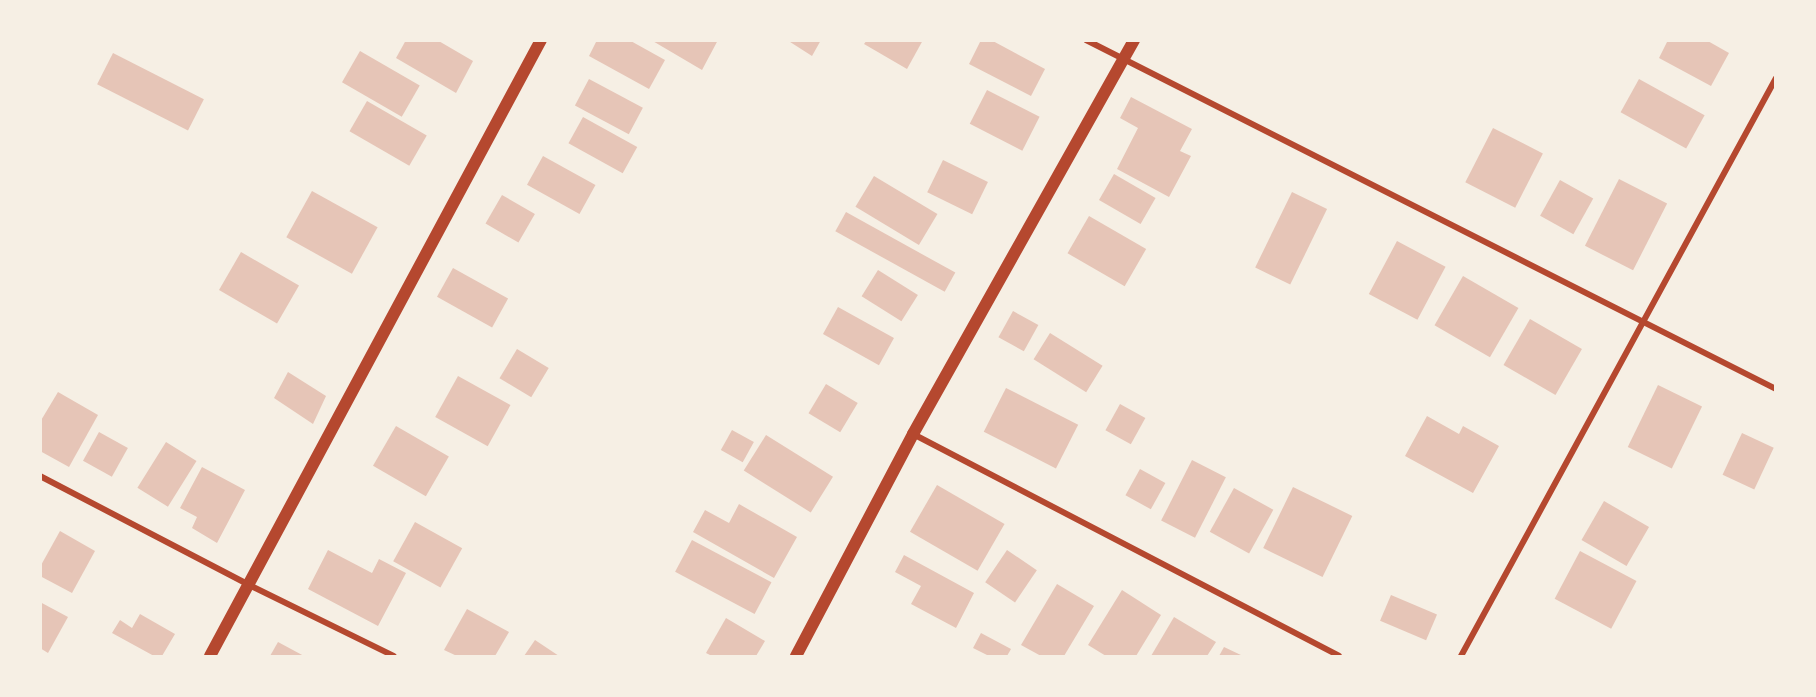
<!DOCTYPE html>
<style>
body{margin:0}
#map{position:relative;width:1816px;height:697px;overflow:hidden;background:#f6efe4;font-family:Helvetica,sans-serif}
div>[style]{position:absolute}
.building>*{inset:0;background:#e6c5b7;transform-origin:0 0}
.minor>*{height:6px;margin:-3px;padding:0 3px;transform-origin:3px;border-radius:3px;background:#b5482f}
.secondary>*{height:12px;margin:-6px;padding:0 6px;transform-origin:6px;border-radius:6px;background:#b5482f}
span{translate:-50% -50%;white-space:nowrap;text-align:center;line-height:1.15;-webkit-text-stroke:6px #f6efe4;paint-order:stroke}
.frame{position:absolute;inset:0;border:42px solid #f6efe4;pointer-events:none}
</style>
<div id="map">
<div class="building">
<i style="clip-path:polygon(406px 40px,437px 40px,473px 61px,456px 93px,396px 58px)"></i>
<i style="clip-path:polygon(597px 40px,629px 40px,665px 60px,649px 89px,589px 56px)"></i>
<i style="clip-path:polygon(651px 40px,718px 40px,702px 70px)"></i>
<i style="clip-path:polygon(787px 40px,821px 40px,812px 56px)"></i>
<i style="clip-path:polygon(867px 40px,923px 40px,907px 69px,864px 44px)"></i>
<i style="clip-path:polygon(981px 40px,991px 40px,1045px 69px,1031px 96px,969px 64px)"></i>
<i style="clip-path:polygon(1668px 40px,1706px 40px,1729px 53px,1711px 86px,1659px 58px)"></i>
<i style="left:360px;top:51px;width:69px;height:36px;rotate:30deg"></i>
<i style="left:113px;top:53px;width:102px;height:35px;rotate:27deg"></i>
<i style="left:589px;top:79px;width:61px;height:30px;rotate:28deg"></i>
<i style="left:1639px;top:79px;width:75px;height:38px;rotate:29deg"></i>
<i style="left:987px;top:90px;width:59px;height:38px;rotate:27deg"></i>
<i style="clip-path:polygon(1131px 97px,1192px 129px,1180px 151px,1191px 156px,1169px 197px,1117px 169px,1138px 128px,1120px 118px)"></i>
<i style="left:367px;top:101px;width:69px;height:35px;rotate:30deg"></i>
<i style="left:583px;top:117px;width:62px;height:30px;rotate:29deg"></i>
<i style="left:1493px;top:128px;width:56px;height:61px;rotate:27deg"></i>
<i style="left:543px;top:156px;width:60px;height:33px;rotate:29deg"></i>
<i style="left:943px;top:160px;width:50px;height:36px;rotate:26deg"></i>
<i style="left:1114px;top:174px;width:48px;height:30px;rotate:30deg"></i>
<i style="left:874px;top:176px;width:74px;height:36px;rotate:31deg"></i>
<i style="left:1619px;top:179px;width:54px;height:75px;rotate:27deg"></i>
<i style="left:1560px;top:180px;width:38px;height:41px;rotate:29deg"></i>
<i style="left:312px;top:191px;width:75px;height:53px;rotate:29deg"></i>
<i style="left:1292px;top:192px;width:39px;height:84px;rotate:26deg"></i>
<i style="left:502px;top:195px;width:38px;height:33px;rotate:30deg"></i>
<i style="left:846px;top:212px;width:125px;height:22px;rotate:29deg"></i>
<i style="left:1089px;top:216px;width:66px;height:43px;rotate:30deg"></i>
<i style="left:1397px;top:241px;width:55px;height:60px;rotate:28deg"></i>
<i style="left:241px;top:252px;width:67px;height:44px;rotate:30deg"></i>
<i style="left:453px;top:268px;width:63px;height:33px;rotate:29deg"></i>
<i style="left:878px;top:270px;width:47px;height:31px;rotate:32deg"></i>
<i style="left:1463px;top:276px;width:64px;height:57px;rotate:30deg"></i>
<i style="left:838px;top:307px;width:64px;height:31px;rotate:29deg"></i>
<i style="left:1013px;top:311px;width:29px;height:30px;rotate:29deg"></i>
<i style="left:1530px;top:319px;width:60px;height:53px;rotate:30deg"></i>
<i style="left:1050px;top:333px;width:62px;height:31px;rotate:32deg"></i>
<i style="left:517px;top:349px;width:37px;height:34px;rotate:31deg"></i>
<i style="clip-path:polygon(288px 372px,326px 396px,313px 424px,274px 398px)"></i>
<i style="left:458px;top:376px;width:60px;height:47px;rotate:29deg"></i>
<i style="left:826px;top:384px;width:37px;height:34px;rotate:31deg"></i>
<i style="left:1658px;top:385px;width:49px;height:69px;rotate:26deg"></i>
<i style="left:1006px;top:388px;width:81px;height:49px;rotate:27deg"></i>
<i style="clip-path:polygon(58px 392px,98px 415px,69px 467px,40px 451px,40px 422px)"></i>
<i style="left:1120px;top:404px;width:29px;height:30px;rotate:29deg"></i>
<i style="clip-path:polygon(1427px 416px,1459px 434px,1463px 426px,1499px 446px,1473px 493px,1405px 456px)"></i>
<i style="left:396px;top:426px;width:61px;height:46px;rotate:30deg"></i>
<i style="left:732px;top:430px;width:25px;height:23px;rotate:29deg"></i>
<i style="left:99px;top:432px;width:33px;height:33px;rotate:29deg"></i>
<i style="left:1742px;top:433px;width:35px;height:46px;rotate:25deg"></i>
<i style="left:766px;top:435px;width:79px;height:42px;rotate:32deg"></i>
<i style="left:166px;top:442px;width:36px;height:54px;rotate:32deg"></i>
<i style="left:1192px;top:460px;width:38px;height:68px;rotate:27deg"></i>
<i style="clip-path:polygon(202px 467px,245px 490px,217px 543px,192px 528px,197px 517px,180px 508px)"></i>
<i style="left:1140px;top:469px;width:29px;height:30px;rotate:29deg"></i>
<i style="left:937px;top:485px;width:78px;height:54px;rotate:30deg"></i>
<i style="left:1293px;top:487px;width:66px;height:68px;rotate:26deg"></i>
<i style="left:1234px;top:488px;width:45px;height:50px;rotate:29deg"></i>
<i style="left:1604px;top:501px;width:52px;height:45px;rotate:30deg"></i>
<i style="clip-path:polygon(739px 504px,797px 537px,774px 578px,693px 532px,705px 510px,729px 523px)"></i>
<i style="left:415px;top:522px;width:54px;height:45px;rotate:29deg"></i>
<i style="clip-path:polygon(60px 531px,95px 551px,72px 593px,40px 576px,40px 567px)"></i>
<i style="left:692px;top:540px;width:90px;height:36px;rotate:28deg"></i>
<i style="clip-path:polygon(328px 550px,372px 573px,379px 559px,406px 573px,378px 626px,308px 589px)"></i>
<i style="left:1007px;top:550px;width:36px;height:39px;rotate:34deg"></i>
<i style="left:1580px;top:551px;width:64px;height:54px;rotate:28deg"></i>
<i style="clip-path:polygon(904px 555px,974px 593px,956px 628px,911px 604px,921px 586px,895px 572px)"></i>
<i style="clip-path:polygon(1057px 584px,1094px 606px,1064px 656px,1041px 656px,1021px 645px)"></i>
<i style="clip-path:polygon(1122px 590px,1161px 615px,1136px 656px,1106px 656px,1088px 645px)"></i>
<i style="left:1391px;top:595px;width:50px;height:28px;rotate:23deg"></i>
<i style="clip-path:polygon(40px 602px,68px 617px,48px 653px,40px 648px)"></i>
<i style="clip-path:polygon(467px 609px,509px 632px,495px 656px,457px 656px,444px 650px)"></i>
<i style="clip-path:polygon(140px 614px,175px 634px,162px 656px,154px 656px,112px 633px,120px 620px,132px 628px)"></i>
<i style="clip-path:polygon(1174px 617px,1216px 642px,1207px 656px,1151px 656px)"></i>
<i style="clip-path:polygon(726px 618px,765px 641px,756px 656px,712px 656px,706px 653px)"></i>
<i style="clip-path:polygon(981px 633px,1011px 649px,1007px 656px,989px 656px,973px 648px)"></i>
<i style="clip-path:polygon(535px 640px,559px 656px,524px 656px)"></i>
<i style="clip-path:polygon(278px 642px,304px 656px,270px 656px)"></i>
<i style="clip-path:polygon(1224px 647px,1243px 656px,1219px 656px)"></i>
</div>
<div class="minor">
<i style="left:1086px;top:40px;width:773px;rotate:26.83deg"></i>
<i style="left:913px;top:434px;width:480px;rotate:27.5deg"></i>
<i style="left:40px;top:476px;width:236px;rotate:27.5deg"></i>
<i style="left:249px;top:585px;width:161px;rotate:26.1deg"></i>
<i style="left:1461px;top:656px;width:658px;rotate:-61.41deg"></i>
</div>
<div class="secondary">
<i style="left:210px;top:656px;width:699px;rotate:-61.75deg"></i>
<i style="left:796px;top:656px;width:251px;rotate:-62.2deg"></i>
<i style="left:913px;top:434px;width:452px;rotate:-60.7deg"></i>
</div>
<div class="frame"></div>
</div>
